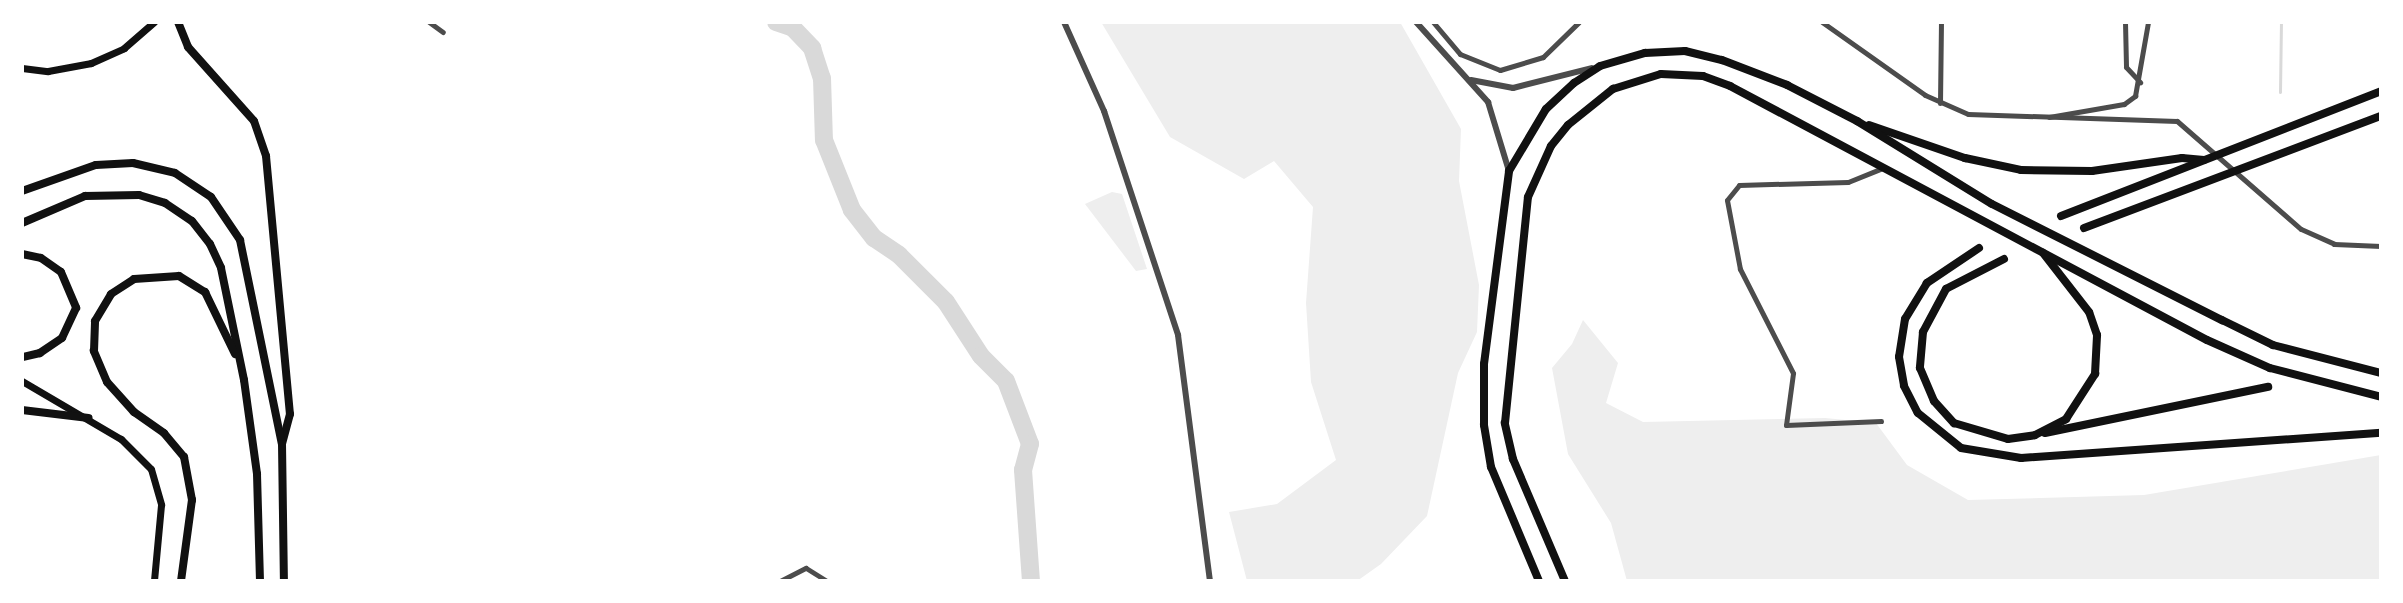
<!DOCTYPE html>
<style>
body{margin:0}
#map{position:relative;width:2403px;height:603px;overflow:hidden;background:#fff;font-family:Commissioner,sans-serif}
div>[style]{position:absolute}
.green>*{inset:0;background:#eee}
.stream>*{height:3px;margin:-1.5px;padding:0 1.5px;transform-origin:1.5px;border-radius:1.5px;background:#d9d9d9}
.river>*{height:18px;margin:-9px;padding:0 9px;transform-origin:9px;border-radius:9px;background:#d9d9d9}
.minor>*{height:5px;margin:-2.5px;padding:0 2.5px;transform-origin:2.5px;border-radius:2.5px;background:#4c4c4c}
.tertiary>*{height:6px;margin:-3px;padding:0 3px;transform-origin:3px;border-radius:3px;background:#4c4c4c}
.primary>*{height:7px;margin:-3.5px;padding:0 3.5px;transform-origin:3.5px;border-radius:3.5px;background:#111}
.trunk>*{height:8px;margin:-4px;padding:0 4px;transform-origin:4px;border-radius:4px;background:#111}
span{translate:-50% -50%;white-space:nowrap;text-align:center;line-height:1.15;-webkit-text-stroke:6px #fff;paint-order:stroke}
.frame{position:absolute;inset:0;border:24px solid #fff;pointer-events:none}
</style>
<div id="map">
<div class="green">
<i style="clip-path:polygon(1101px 22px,1400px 22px,1461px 129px,1459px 181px,1479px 285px,1477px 332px,1458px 373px,1427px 516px,1381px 564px,1357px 581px,1247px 581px,1229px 512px,1277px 504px,1336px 460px,1311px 382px,1306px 303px,1313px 207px,1274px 161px,1244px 179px,1170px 137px)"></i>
<i style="clip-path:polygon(1112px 192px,1122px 194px,1147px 269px,1136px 271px,1085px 204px)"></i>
<i style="clip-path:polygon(1583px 320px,1618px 363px,1606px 403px,1643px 422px,1825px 418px,1876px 423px,1907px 465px,1968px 500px,2144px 495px,2381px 455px,2381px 581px,1627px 581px,1611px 523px,1568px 454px,1552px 368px,1572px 344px)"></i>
</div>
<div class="stream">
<i style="left:2280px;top:92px;width:70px;rotate:-89.2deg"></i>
</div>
<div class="river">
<i style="left:776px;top:22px;width:18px;rotate:19deg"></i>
<i style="left:793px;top:28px;width:28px;rotate:46deg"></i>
<i style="left:812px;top:48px;width:32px;rotate:72deg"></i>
<i style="left:822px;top:78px;width:62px;rotate:88.2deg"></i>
<i style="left:824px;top:140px;width:75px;rotate:68.2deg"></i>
<i style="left:852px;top:210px;width:36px;rotate:52deg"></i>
<i style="left:874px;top:238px;width:30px;rotate:34deg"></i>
<i style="left:899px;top:255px;width:66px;rotate:45deg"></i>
<i style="left:946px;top:302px;width:64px;rotate:57.1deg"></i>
<i style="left:981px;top:356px;width:35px;rotate:45deg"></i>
<i style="left:1006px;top:381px;width:67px;rotate:69.1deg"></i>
<i style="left:1030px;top:444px;width:27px;rotate:105deg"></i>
<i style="left:1023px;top:470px;width:111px;rotate:85.9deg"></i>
</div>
<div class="minor">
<i style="left:429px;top:22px;width:17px;rotate:36deg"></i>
<i style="left:1433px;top:22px;width:42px;rotate:49.8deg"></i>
<i style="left:1460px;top:54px;width:43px;rotate:21.8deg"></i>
<i style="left:1500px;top:70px;width:45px;rotate:-16.8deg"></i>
<i style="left:1543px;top:57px;width:50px;rotate:-44.2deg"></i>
<i style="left:1822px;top:22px;width:126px;rotate:35.3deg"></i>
<i style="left:1925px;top:95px;width:47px;rotate:23.8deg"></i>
<i style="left:1968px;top:114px;width:209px;rotate:1.9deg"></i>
<i style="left:2177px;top:121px;width:164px;rotate:41.1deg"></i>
<i style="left:2301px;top:229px;width:36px;rotate:24deg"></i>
<i style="left:2334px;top:244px;width:47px;rotate:2.4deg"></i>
<i style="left:2125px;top:22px;width:45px;rotate:88.7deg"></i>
<i style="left:2126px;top:67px;width:21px;rotate:47deg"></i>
<i style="left:1940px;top:103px;width:81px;rotate:-89.3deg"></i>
<i style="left:2049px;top:117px;width:76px;rotate:-9.8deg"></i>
<i style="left:2124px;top:104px;width:14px;rotate:-36deg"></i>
<i style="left:2135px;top:96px;width:75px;rotate:-80deg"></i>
<i style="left:1881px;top:421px;width:95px;rotate:177.6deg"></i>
<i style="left:1786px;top:425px;width:52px;rotate:-82.3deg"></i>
<i style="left:1793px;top:373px;width:117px;rotate:-117deg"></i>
<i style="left:1740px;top:269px;width:70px;rotate:-100.7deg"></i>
<i style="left:1727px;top:200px;width:19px;rotate:-51deg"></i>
<i style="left:1739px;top:185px;width:109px;rotate:-1.6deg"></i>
<i style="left:1848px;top:182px;width:37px;rotate:-22deg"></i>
<i style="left:780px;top:581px;width:29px;rotate:-27deg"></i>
<i style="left:806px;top:568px;width:25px;rotate:32deg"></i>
</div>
<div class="tertiary">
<i style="left:1064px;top:22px;width:98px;rotate:65.8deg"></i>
<i style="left:1104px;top:111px;width:236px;rotate:71.7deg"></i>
<i style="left:1178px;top:335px;width:248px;rotate:82.6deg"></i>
<i style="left:1416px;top:22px;width:108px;rotate:48deg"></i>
<i style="left:1488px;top:102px;width:72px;rotate:73.1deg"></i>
<i style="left:1471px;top:80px;width:43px;rotate:10.8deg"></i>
<i style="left:1513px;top:88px;width:81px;rotate:-14.2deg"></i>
</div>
<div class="primary">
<i style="left:22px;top:68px;width:26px;rotate:7deg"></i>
<i style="left:48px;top:71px;width:44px;rotate:-10.5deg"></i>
<i style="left:91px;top:63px;width:36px;rotate:-24deg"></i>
<i style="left:124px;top:48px;width:40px;rotate:-41deg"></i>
<i style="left:22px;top:381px;width:115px;rotate:30.4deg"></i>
<i style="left:121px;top:439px;width:42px;rotate:45deg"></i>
<i style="left:151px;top:469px;width:37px;rotate:74deg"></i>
<i style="left:161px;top:505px;width:76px;rotate:95.3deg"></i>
</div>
<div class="trunk">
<i style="left:178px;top:22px;width:27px;rotate:68deg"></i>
<i style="left:188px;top:47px;width:99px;rotate:48.3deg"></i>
<i style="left:254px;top:121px;width:37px;rotate:71deg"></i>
<i style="left:266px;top:156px;width:259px;rotate:84.7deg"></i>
<i style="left:290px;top:414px;width:30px;rotate:105deg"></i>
<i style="left:1869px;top:125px;width:102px;rotate:19deg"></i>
<i style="left:1965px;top:158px;width:57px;rotate:12.1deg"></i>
<i style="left:2021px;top:170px;width:71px;rotate:0.8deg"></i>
<i style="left:2092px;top:171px;width:91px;rotate:-8.2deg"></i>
<i style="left:2182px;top:158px;width:22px;rotate:5deg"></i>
<i style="left:22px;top:191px;width:78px;rotate:-19.4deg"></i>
<i style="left:96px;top:165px;width:37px;rotate:-3deg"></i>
<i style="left:133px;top:163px;width:43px;rotate:13.4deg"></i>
<i style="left:175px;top:173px;width:43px;rotate:33.7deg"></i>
<i style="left:211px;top:197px;width:52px;rotate:56deg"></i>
<i style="left:240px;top:240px;width:208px;rotate:78.4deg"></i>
<i style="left:282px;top:444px;width:137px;rotate:89.2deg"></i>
<i style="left:2061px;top:216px;width:344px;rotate:-21.3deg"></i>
<i style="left:22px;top:223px;width:69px;rotate:-23.2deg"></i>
<i style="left:85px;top:196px;width:54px;rotate:-1.1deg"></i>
<i style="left:139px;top:195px;width:27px;rotate:17deg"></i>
<i style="left:165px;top:203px;width:32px;rotate:34deg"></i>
<i style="left:192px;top:221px;width:29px;rotate:52deg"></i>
<i style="left:210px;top:244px;width:26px;rotate:65deg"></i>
<i style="left:221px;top:268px;width:114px;rotate:78.4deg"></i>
<i style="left:244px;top:380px;width:95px;rotate:82.1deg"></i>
<i style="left:257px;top:474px;width:107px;rotate:88.4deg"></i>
<i style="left:2084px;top:228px;width:317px;rotate:-20.7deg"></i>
<i style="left:1979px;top:248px;width:63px;rotate:146.1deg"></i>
<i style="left:1927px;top:283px;width:42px;rotate:121.4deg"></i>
<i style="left:1905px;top:319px;width:38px;rotate:99deg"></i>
<i style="left:1899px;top:357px;width:29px;rotate:80deg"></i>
<i style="left:1904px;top:386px;width:30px;rotate:63deg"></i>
<i style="left:1918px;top:413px;width:55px;rotate:39.1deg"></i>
<i style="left:1961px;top:448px;width:61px;rotate:9.5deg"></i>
<i style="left:2021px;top:458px;width:361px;rotate:-4deg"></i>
<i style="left:22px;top:254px;width:19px;rotate:12deg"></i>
<i style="left:41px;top:258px;width:24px;rotate:35deg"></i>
<i style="left:61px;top:272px;width:39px;rotate:67deg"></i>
<i style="left:76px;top:308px;width:33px;rotate:115deg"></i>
<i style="left:62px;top:338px;width:27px;rotate:146deg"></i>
<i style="left:40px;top:353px;width:18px;rotate:167deg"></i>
<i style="left:2004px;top:259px;width:65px;rotate:152.7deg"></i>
<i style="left:1946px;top:289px;width:49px;rotate:118.1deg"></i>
<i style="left:1923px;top:332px;width:36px;rotate:95deg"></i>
<i style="left:1920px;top:368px;width:36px;rotate:67deg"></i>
<i style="left:1934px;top:401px;width:30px;rotate:48deg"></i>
<i style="left:1954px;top:423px;width:56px;rotate:16.5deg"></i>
<i style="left:2008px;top:439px;width:27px;rotate:-8deg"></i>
<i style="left:2035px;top:435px;width:35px;rotate:-27deg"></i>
<i style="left:2066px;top:419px;width:54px;rotate:-57.2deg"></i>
<i style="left:2095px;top:374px;width:39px;rotate:-87deg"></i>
<i style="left:2097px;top:335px;width:24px;rotate:-109deg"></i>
<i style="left:2089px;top:312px;width:75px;rotate:-127.9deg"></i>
<i style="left:22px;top:410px;width:67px;rotate:6.8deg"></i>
<i style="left:2045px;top:433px;width:228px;rotate:-11.7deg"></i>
<i style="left:181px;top:581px;width:82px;rotate:-82.3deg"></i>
<i style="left:192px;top:500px;width:44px;rotate:-100.5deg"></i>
<i style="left:184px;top:457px;width:31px;rotate:-130deg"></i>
<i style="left:164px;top:433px;width:37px;rotate:-145deg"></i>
<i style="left:134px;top:412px;width:40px;rotate:-132deg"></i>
<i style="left:107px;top:382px;width:34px;rotate:-113deg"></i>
<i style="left:94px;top:351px;width:30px;rotate:-88deg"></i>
<i style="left:95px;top:321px;width:31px;rotate:-59deg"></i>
<i style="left:111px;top:294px;width:27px;rotate:-33deg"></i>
<i style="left:134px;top:279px;width:45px;rotate:-3.8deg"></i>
<i style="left:179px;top:276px;width:31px;rotate:32deg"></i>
<i style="left:205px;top:292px;width:69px;rotate:64.2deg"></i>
<i style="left:1539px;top:581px;width:124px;rotate:-112.8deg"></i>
<i style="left:1491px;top:467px;width:43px;rotate:-99.5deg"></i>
<i style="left:1484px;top:425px;width:61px;rotate:-90deg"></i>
<i style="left:1484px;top:364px;width:195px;rotate:-82.6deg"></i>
<i style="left:1509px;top:171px;width:72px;rotate:-59.2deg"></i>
<i style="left:1546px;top:109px;width:38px;rotate:-43deg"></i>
<i style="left:1574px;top:83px;width:31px;rotate:-33deg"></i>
<i style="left:1600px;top:66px;width:47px;rotate:-16.1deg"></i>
<i style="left:1645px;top:53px;width:40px;rotate:-2.9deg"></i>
<i style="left:1685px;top:51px;width:38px;rotate:14deg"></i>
<i style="left:1722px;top:60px;width:70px;rotate:21deg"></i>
<i style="left:1787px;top:85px;width:79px;rotate:27.2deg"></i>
<i style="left:1857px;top:121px;width:158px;rotate:31.6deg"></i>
<i style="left:1992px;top:204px;width:258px;rotate:26.8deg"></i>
<i style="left:2222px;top:320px;width:57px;rotate:26.1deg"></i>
<i style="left:2273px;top:345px;width:112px;rotate:14.5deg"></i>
<i style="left:1565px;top:581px;width:133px;rotate:-113.1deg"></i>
<i style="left:1513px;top:459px;width:37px;rotate:-103deg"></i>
<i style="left:1505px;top:423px;width:227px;rotate:-84.2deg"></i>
<i style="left:1528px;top:197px;width:56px;rotate:-65.7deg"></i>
<i style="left:1551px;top:146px;width:27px;rotate:-51deg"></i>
<i style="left:1568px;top:125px;width:58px;rotate:-38.7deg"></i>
<i style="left:1613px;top:89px;width:50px;rotate:-17.4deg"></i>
<i style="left:1661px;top:74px;width:42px;rotate:2.7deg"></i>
<i style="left:1703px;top:76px;width:29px;rotate:20deg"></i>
<i style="left:1730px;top:86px;width:540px;rotate:28.04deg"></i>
<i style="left:2207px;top:340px;width:69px;rotate:24deg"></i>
<i style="left:2270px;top:368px;width:115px;rotate:14.6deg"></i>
</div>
<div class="frame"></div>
</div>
